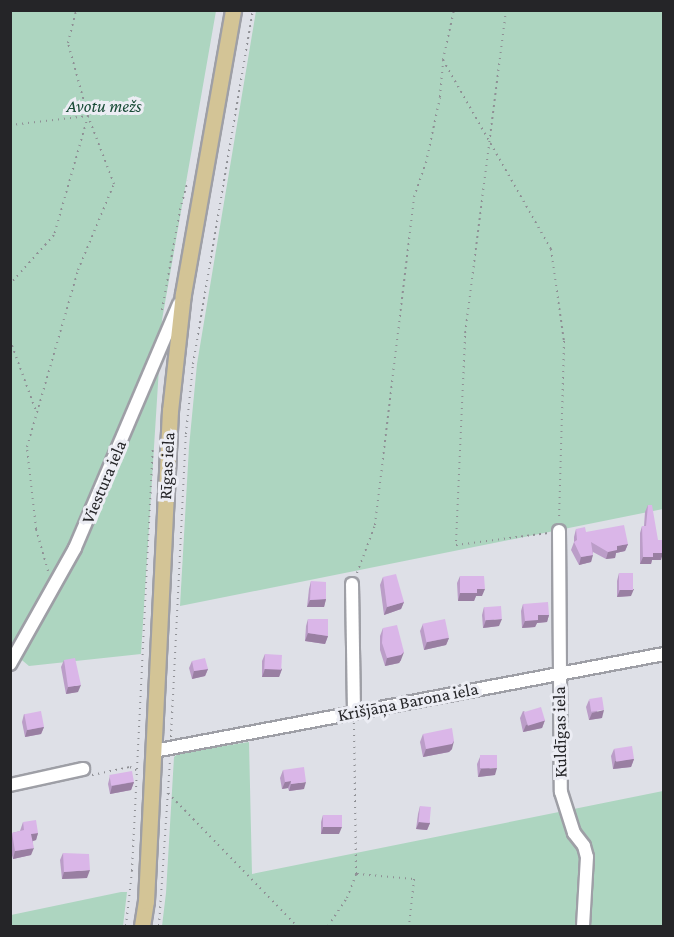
<!DOCTYPE html>
<meta charset="utf-8">
<style>
body{margin:0}
#map{position:relative;width:674px;height:937px;overflow:hidden;background:#dee0e7;font-family:"Crimson Pro",serif}
div>[style]{position:absolute}
.green>*{inset:0;background:#add5c0}
.path>*{height:2px;margin-top:-1px;transform-origin:0;background:repeating-linear-gradient(90deg,#8f9095 0 1.5px,transparent 0 6px)}
.roads{filter:drop-shadow(2px 0 #9e9fa6) drop-shadow(-2px 0 #9e9fa6) drop-shadow(0 2px #9e9fa6) drop-shadow(0 -2px #9e9fa6)}
.minor>*{height:12px;margin:-6px;padding:0 6px;transform-origin:6px;border-radius:6px;background:#fff}
.major>*{height:15px;margin:-7.5px;padding:0 7.5px;transform-origin:7.5px;border-radius:7.5px;background:#d3c496}
.wall>*{inset:0;background:#bb9dc8}
.shaded-wall>*{inset:0;background:#997fa2}
.building>*{inset:0;background:#dab6e8;transform-origin:0 0}
span{translate:-50% -50%;white-space:nowrap;text-align:center;line-height:1.15;-webkit-text-stroke:6px #ecedf4;paint-order:stroke}
.park-label{font-size:18px;color:#174a35;font-style:italic}
.street-label{font-size:18px;color:#252528}
.frame{position:absolute;inset:0;border:12px solid #252528;pointer-events:none}
</style>
<div id="map">
<div class="green">
<i style="clip-path:polygon(10px 11px,216px 11px,162px 320px,141px 654px,29px 666px,11px 651px)"></i>
<i style="clip-path:polygon(256px 11px,663px 11px,663px 509px,180px 606px,189px 447px,197px 364px)"></i>
<i style="clip-path:polygon(249px 742px,252px 874px,663px 791px,663px 926px,162px 926px,166px 893px,174px 757px,179px 753px)"></i>
<i style="clip-path:polygon(121px 892px,127px 892px,123px 926px,11px 926px,11px 915px)"></i>
</div>
<div class="path">
<i style="left:506px;top:10px;width:329px;rotate:97.2deg"></i>
<i style="left:465px;top:336px;width:209px;rotate:92.5deg"></i>
<i style="left:456px;top:545px;width:93px;rotate:-7.4deg"></i>
<i style="left:443px;top:60px;width:218px;rotate:60.3deg"></i>
<i style="left:551px;top:249px;width:93px;rotate:82deg"></i>
<i style="left:564px;top:341px;width:178px;rotate:91.6deg"></i>
<i style="left:10px;top:125px;width:79px;rotate:-6.6deg"></i>
<i style="left:88px;top:116px;width:124px;rotate:105.9deg"></i>
<i style="left:54px;top:235px;width:66px;rotate:131.9deg"></i>
<i style="left:162px;top:310px;width:102px;rotate:-79.8deg"></i>
<i style="left:180px;top:210px;width:30px;rotate:-75deg"></i>
<i style="left:10px;top:340px;width:76px;rotate:69.9deg"></i>
<i style="left:48px;top:571px;width:44px;rotate:-105.9deg"></i>
<i style="left:36px;top:529px;width:82px;rotate:-96.3deg"></i>
<i style="left:27px;top:447px;width:184px;rotate:-73.9deg"></i>
<i style="left:78px;top:270px;width:93px;rotate:-67.3deg"></i>
<i style="left:114px;top:184px;width:73px;rotate:-110.9deg"></i>
<i style="left:88px;top:116px;width:76px;rotate:-105.3deg"></i>
<i style="left:68px;top:43px;width:34px;rotate:-76deg"></i>
<i style="left:357px;top:573px;width:51px;rotate:-69.4deg"></i>
<i style="left:375px;top:525px;width:330px;rotate:-83.2deg"></i>
<i style="left:414px;top:197px;width:36px;rotate:-71deg"></i>
<i style="left:426px;top:163px;width:67px;rotate:-78deg"></i>
<i style="left:440px;top:97px;width:37px;rotate:-85deg"></i>
<i style="left:443px;top:60px;width:51px;rotate:-77.6deg"></i>
<i style="left:171px;top:737px;width:303px;rotate:-87.2deg"></i>
<i style="left:186px;top:434px;width:70px;rotate:-84.3deg"></i>
<i style="left:193px;top:364px;width:359px;rotate:-80.4deg"></i>
<i style="left:92px;top:775px;width:39px;rotate:-12deg"></i>
<i style="left:130px;top:767px;width:7px;rotate:27deg"></i>
<i style="left:168px;top:793px;width:185px;rotate:45.9deg"></i>
<i style="left:357px;top:874px;width:57px;rotate:5deg"></i>
<i style="left:414px;top:879px;width:47px;rotate:96.1deg"></i>
<i style="left:126px;top:926px;width:55px;rotate:-83.8deg"></i>
<i style="left:132px;top:871px;width:425px;rotate:-87.2deg"></i>
<i style="left:159px;top:926px;width:165px;rotate:-86.2deg"></i>
<i style="left:328px;top:926px;width:34px;rotate:-56deg"></i>
<i style="left:347px;top:898px;width:26px;rotate:-69deg"></i>
<i style="left:356px;top:874px;width:151px;rotate:-90.8deg"></i>
</div>
<div class="roads">
<div class="minor">
<i style="left:559px;top:531px;width:261px;rotate:89.6deg"></i>
<i style="left:561px;top:792px;width:43px;rotate:72.4deg"></i>
<i style="left:574px;top:833px;width:16px;rotate:52deg"></i>
<i style="left:584px;top:846px;width:11px;rotate:75deg"></i>
<i style="left:587px;top:857px;width:69px;rotate:93.3deg"></i>
<i style="left:352px;top:584px;width:128px;rotate:89.1deg"></i>
<i style="left:10px;top:664px;width:133px;rotate:-60.7deg"></i>
<i style="left:75px;top:548px;width:265px;rotate:-66.9deg"></i>
<i style="left:154px;top:751px;width:519px;rotate:-10.77deg"></i>
<i style="left:10px;top:785px;width:75px;rotate:-12.4deg"></i>
</div>
<div class="major">
<i style="left:142px;top:926px;width:25px;rotate:-81deg"></i>
<i style="left:146px;top:901px;width:491px;rotate:-87.2deg"></i>
<i style="left:170px;top:411px;width:118px;rotate:-83.7deg"></i>
<i style="left:183px;top:294px;width:288px;rotate:-80deg"></i>
</div>
</div>
<div class="wall">
<i style="clip-path:polygon(648px 505px,661px 560px,652px 560px,651px 564px,640px 564px,640px 533px,642px 526px,644px 526px,645px 512px)"></i>
<i style="clip-path:polygon(576px 529px,628px 544px,625px 551px,616px 553px,615px 558px,606px 559px,593px 552px,591px 562px,579px 565px,571px 550px,574px 542px,574px 537px)"></i>
<i style="clip-path:polygon(619px 573px,631px 596px,617px 597px,617px 581px)"></i>
<i style="clip-path:polygon(460px 576px,482px 596px,476px 596px,474px 601px,458px 601px,457px 583px)"></i>
<i style="clip-path:polygon(383px 577px,404px 602px,401px 609px,384px 615px,380px 585px)"></i>
<i style="clip-path:polygon(311px 581px,326px 599px,324px 607px,307px 607px,309px 589px)"></i>
<i style="clip-path:polygon(523px 604px,549px 615px,547px 622px,537px 623px,535px 627px,522px 628px,521px 611px)"></i>
<i style="clip-path:polygon(484px 607px,499px 626px,483px 628px,482px 615px)"></i>
<i style="clip-path:polygon(308px 619px,328px 636px,325px 644px,305px 641px,306px 626px)"></i>
<i style="clip-path:polygon(423px 624px,449px 638px,446px 645px,424px 650px,420px 631px)"></i>
<i style="clip-path:polygon(383px 628px,401px 660px,399px 663px,385px 666px,380px 650px,380px 636px)"></i>
<i style="clip-path:polygon(265px 654px,282px 669px,279px 677px,262px 677px,262px 661px)"></i>
<i style="clip-path:polygon(64px 660px,78px 692px,66px 694px,61px 667px)"></i>
<i style="clip-path:polygon(192px 661px,208px 669px,205px 676px,192px 679px,189px 668px)"></i>
<i style="clip-path:polygon(589px 700px,602px 718px,589px 720px,586px 707px)"></i>
<i style="clip-path:polygon(523px 711px,545px 720px,542px 728px,523px 732px,520px 718px)"></i>
<i style="clip-path:polygon(24px 714px,44px 727px,41px 734px,25px 737px,22px 722px)"></i>
<i style="clip-path:polygon(423px 734px,452px 749px,449px 752px,423px 757px,420px 742px)"></i>
<i style="clip-path:polygon(614px 749px,634px 759px,631px 767px,613px 769px,611px 756px)"></i>
<i style="clip-path:polygon(480px 757px,495px 775px,478px 777px,477px 764px)"></i>
<i style="clip-path:polygon(283px 770px,304px 789px,289px 791px,288px 788px,282px 789px,280px 778px)"></i>
<i style="clip-path:polygon(110px 776px,134px 782px,131px 790px,110px 794px,108px 784px)"></i>
<i style="clip-path:polygon(420px 806px,430px 823px,427px 830px,416px 829px,418px 814px)"></i>
<i style="clip-path:polygon(323px 815px,339px 834px,321px 834px,321px 822px)"></i>
<i style="clip-path:polygon(23px 822px,38px 833px,36px 840px,33px 841px,31px 855px,13px 859px,10px 848px,10px 836px,12px 833px,20px 831px)"></i>
<i style="clip-path:polygon(63px 853px,87px 878px,62px 879px,60px 860px)"></i>
</div>
<div class="shaded-wall">
<i style="clip-path:polygon(628px 544px,625px 551px,616px 553px,615px 558px,606px 559px,608px 552px,617px 546px)"></i>
<i style="clip-path:polygon(653px 553px,663px 553px,661px 560px,652px 560px,651px 564px,640px 564px,643px 557px)"></i>
<i style="clip-path:polygon(593px 555px,591px 562px,579px 565px,581px 557px)"></i>
<i style="clip-path:polygon(477px 589px,485px 589px,482px 596px,476px 596px,474px 601px,458px 601px,460px 593px)"></i>
<i style="clip-path:polygon(634px 589px,631px 596px,617px 597px,620px 590px)"></i>
<i style="clip-path:polygon(326px 599px,324px 607px,307px 607px,310px 600px)"></i>
<i style="clip-path:polygon(404px 602px,401px 609px,384px 615px,387px 607px)"></i>
<i style="clip-path:polygon(538px 615px,549px 615px,547px 622px,537px 623px,535px 627px,522px 628px,525px 621px)"></i>
<i style="clip-path:polygon(502px 619px,499px 626px,483px 628px,486px 620px)"></i>
<i style="clip-path:polygon(308px 633px,328px 636px,325px 644px,305px 641px)"></i>
<i style="clip-path:polygon(449px 638px,446px 645px,424px 650px,427px 642px)"></i>
<i style="clip-path:polygon(404px 652px,401px 660px,399px 663px,385px 666px,387px 658px)"></i>
<i style="clip-path:polygon(208px 669px,205px 676px,192px 679px,194px 671px)"></i>
<i style="clip-path:polygon(265px 669px,282px 669px,279px 677px,262px 677px)"></i>
<i style="clip-path:polygon(81px 685px,78px 692px,66px 694px,68px 687px)"></i>
<i style="clip-path:polygon(604px 710px,602px 718px,589px 720px,592px 713px)"></i>
<i style="clip-path:polygon(545px 720px,542px 728px,523px 732px,526px 725px)"></i>
<i style="clip-path:polygon(44px 727px,41px 734px,25px 737px,27px 730px)"></i>
<i style="clip-path:polygon(454px 741px,452px 749px,449px 752px,423px 757px,426px 749px)"></i>
<i style="clip-path:polygon(634px 759px,631px 767px,613px 769px,615px 761px)"></i>
<i style="clip-path:polygon(497px 768px,495px 775px,478px 777px,481px 769px)"></i>
<i style="clip-path:polygon(291px 781px,288px 788px,282px 789px,285px 782px)"></i>
<i style="clip-path:polygon(134px 782px,131px 790px,110px 794px,112px 786px)"></i>
<i style="clip-path:polygon(306px 782px,304px 789px,289px 791px,291px 784px)"></i>
<i style="clip-path:polygon(419px 822px,430px 823px,427px 830px,416px 829px)"></i>
<i style="clip-path:polygon(323px 827px,342px 827px,339px 834px,321px 834px)"></i>
<i style="clip-path:polygon(38px 833px,36px 840px,29px 842px,31px 834px)"></i>
<i style="clip-path:polygon(34px 848px,31px 855px,13px 859px,15px 851px)"></i>
<i style="clip-path:polygon(90px 870px,87px 878px,62px 879px,64px 872px)"></i>
</div>
<div class="building">
<i style="clip-path:polygon(648px 505px,652px 505px,658px 540px,663px 540px,663px 553px,653px 553px,653px 557px,643px 557px,642px 526px,646px 526px)"></i>
<i style="clip-path:polygon(624px 525px,628px 544px,617px 546px,617px 550px,608px 552px,591px 542px,593px 555px,581px 557px,574px 542px,577px 540px,576px 529px,585px 527px,586px 532px)"></i>
<i style="left:619px;top:573px;width:14px;height:17px"></i>
<i style="clip-path:polygon(396px 574px,404px 602px,387px 607px,383px 577px)"></i>
<i style="clip-path:polygon(460px 576px,484px 576px,485px 589px,477px 589px,477px 593px,460px 593px)"></i>
<i style="clip-path:polygon(311px 581px,326px 582px,326px 599px,310px 600px)"></i>
<i style="clip-path:polygon(548px 602px,549px 615px,538px 615px,538px 620px,525px 621px,523px 604px)"></i>
<i style="left:501px;top:606px;width:13px;height:17px;rotate:86deg"></i>
<i style="clip-path:polygon(308px 619px,328px 619px,328px 636px,308px 633px)"></i>
<i style="left:445px;top:619px;width:19px;height:23px;rotate:78deg"></i>
<i style="clip-path:polygon(397px 625px,404px 652px,401px 655px,387px 658px,382px 643px,383px 628px)"></i>
<i style="left:265px;top:654px;width:17px;height:15px;rotate:3deg"></i>
<i style="clip-path:polygon(75px 658px,81px 685px,68px 687px,64px 660px)"></i>
<i style="clip-path:polygon(205px 658px,208px 669px,194px 671px,192px 661px)"></i>
<i style="left:602px;top:697px;width:13px;height:13px;rotate:81deg"></i>
<i style="left:541px;top:707px;width:14px;height:18px;rotate:73deg"></i>
<i style="left:41px;top:711px;width:16px;height:17px;rotate:79deg"></i>
<i style="clip-path:polygon(452px 728px,454px 741px,452px 744px,426px 749px,423px 734px)"></i>
<i style="left:632px;top:746px;width:13px;height:18px;rotate:81deg"></i>
<i style="left:497px;top:755px;width:13px;height:17px;rotate:90deg"></i>
<i style="clip-path:polygon(304px 767px,306px 782px,291px 784px,291px 781px,285px 782px,283px 770px)"></i>
<i style="left:132px;top:771px;width:11px;height:23px;rotate:80deg"></i>
<i style="left:420px;top:806px;width:11px;height:16px;rotate:5deg"></i>
<i style="left:323px;top:815px;width:19px;height:12px"></i>
<i style="clip-path:polygon(36px 820px,38px 833px,31px 834px,34px 848px,15px 851px,12px 833px,24px 830px,23px 822px)"></i>
<i style="clip-path:polygon(63px 853px,89px 854px,90px 870px,64px 872px)"></i>
</div>
<div class="park-label">
<span style="left:104px;top:106px">Avotu mežs</span>
</div>
<div class="street-label">
<span style="left:167px;top:466px;rotate:-87deg">Rīgas iela</span>
<span style="left:104px;top:482px;rotate:-67deg">Viestura iela</span>
<span style="left:408px;top:702px;rotate:-11deg">Krišjāņa Barona iela</span>
<span style="left:560px;top:732px;rotate:-91deg">Kuldīgas iela</span>
</div>
<div class="frame"></div>
</div>
